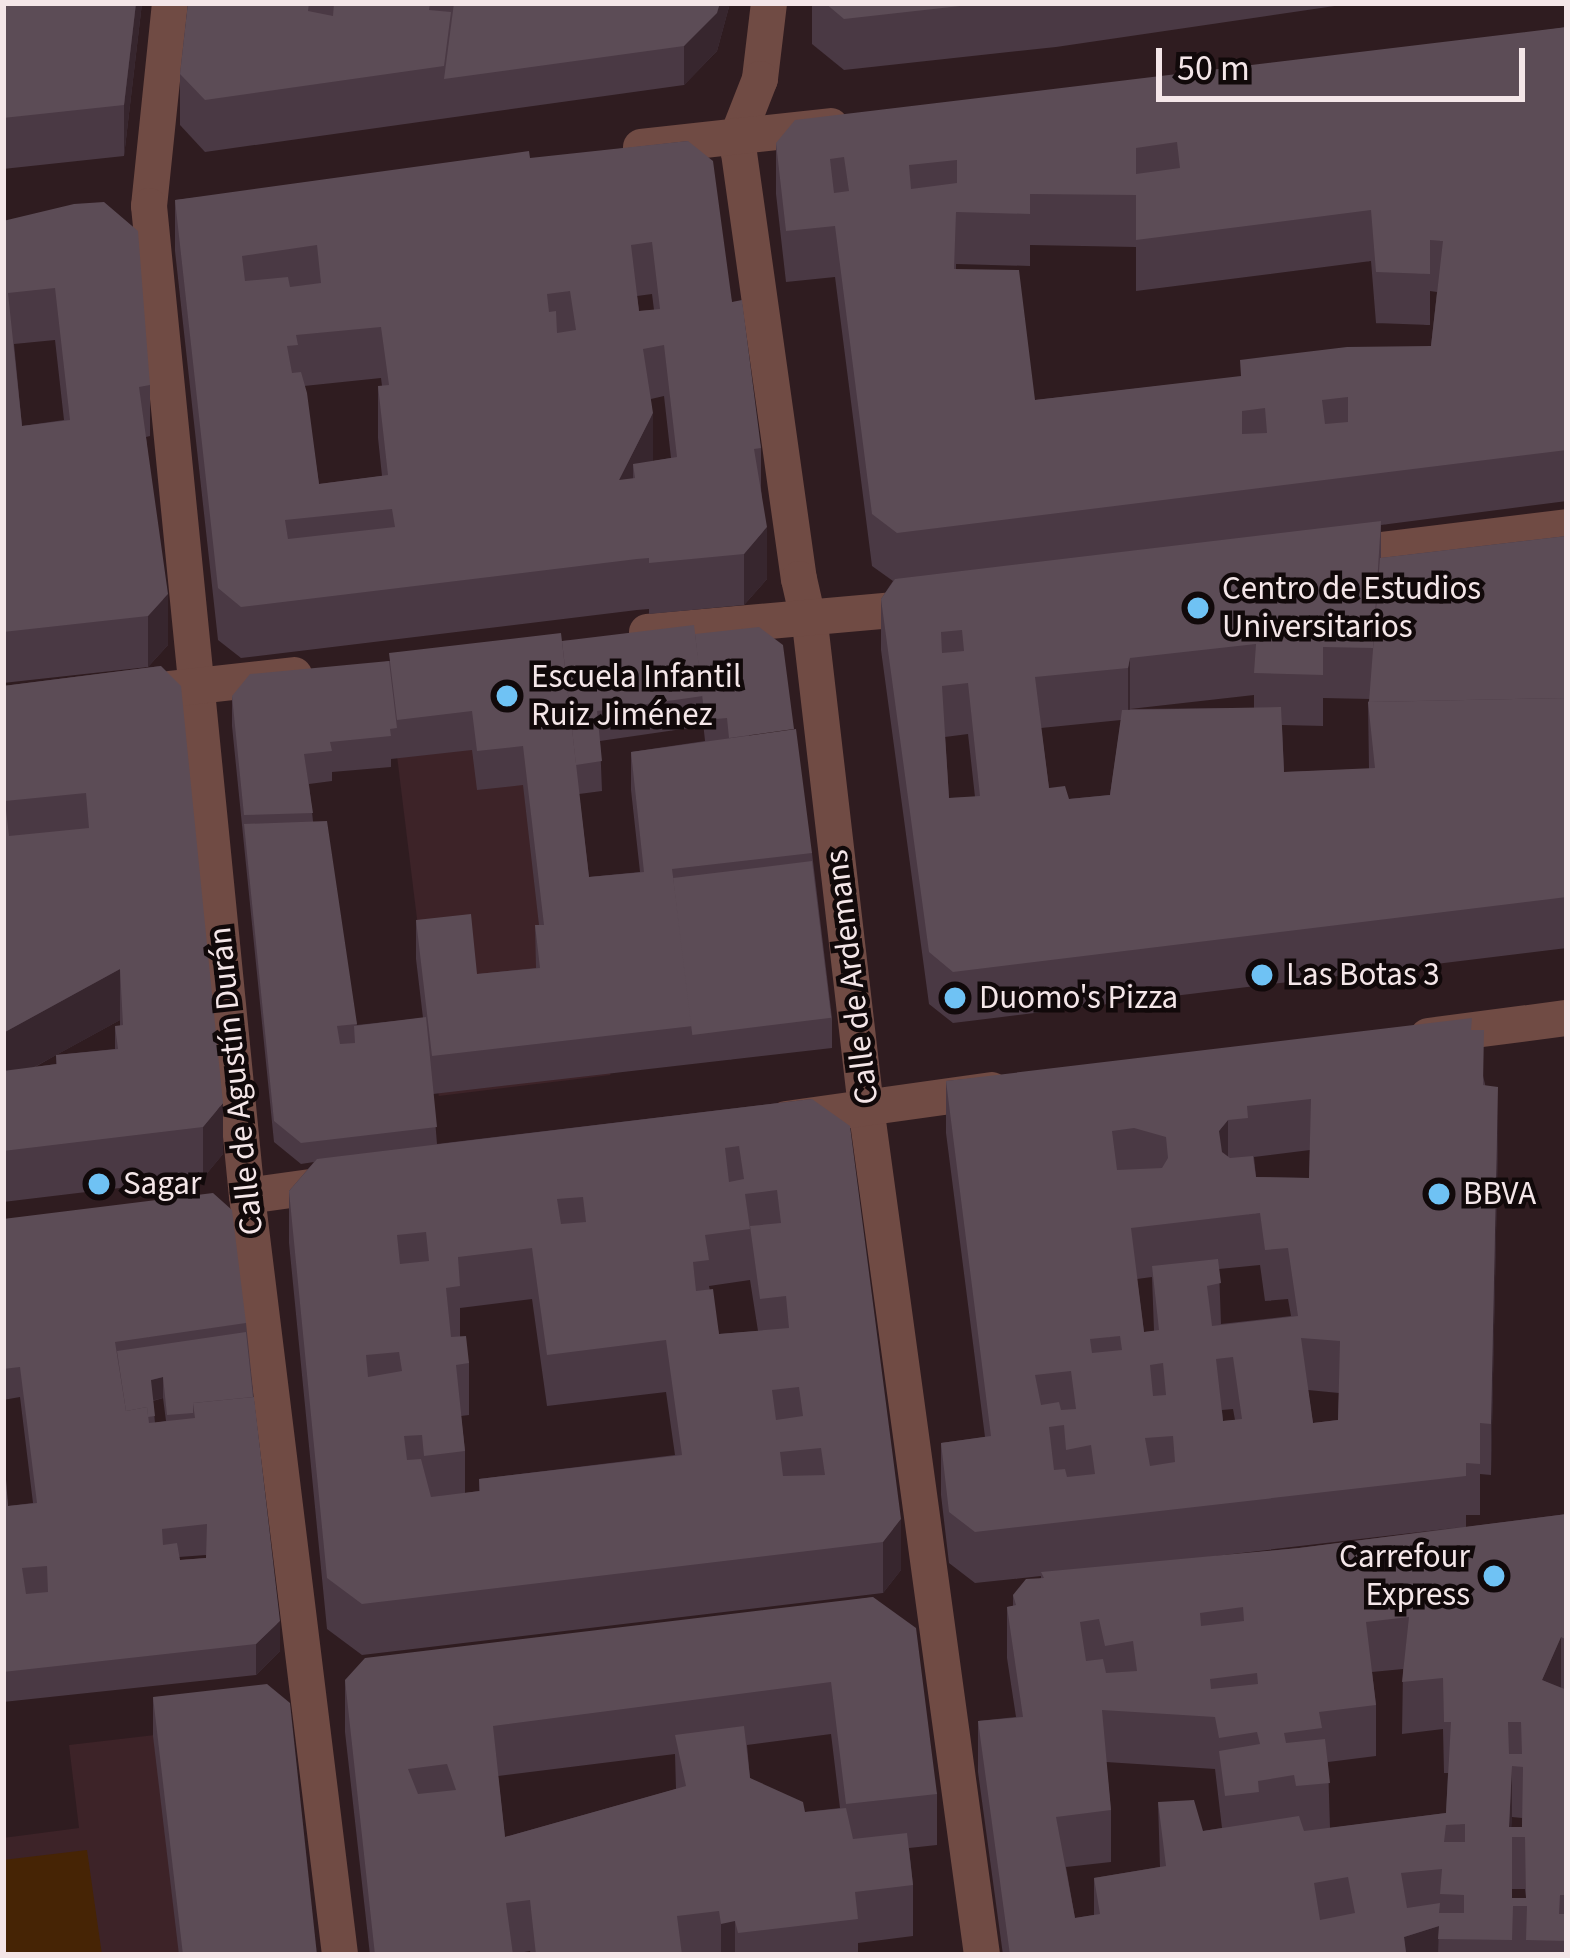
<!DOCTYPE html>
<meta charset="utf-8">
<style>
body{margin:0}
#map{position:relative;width:1570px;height:1958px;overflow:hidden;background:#2f1c20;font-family:"Source Sans 3",sans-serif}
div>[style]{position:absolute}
.built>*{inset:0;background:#3d2328;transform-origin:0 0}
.green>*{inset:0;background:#462405}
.minor>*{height:36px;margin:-18px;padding:0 18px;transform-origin:18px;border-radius:18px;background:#704b44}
.wall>*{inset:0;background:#4a3944}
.shaded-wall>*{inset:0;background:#37262e;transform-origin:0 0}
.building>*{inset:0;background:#5c4c56;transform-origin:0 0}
.dots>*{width:33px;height:33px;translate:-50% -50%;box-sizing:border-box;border:6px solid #11090a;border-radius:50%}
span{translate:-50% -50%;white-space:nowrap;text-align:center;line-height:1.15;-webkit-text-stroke:9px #11090a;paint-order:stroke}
.poi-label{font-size:33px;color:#f4e6e8}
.left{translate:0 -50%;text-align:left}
.right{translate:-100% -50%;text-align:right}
.street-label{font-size:33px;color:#f4e6e8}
.frame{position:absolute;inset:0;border:6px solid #f4e6e8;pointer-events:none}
.scale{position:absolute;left:1156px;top:48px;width:369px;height:54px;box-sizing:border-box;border:6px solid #f4e6e8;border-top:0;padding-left:15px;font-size:36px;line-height:42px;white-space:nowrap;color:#f4e6e8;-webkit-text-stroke:9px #11090a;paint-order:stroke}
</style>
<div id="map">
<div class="built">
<i style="left:561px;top:672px;width:406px;height:173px;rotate:83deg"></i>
<i style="clip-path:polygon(267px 1722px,313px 1955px,3px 1955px,3px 1838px,79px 1828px,69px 1745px)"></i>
</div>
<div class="green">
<i style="clip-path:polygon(87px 1850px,102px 1955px,3px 1955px,3px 1860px)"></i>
</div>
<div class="minor">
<i style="left:170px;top:3px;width:204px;rotate:95.9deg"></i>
<i style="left:149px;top:206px;width:995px;rotate:84.35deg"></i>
<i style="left:247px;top:1196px;width:765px;rotate:83.01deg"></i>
<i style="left:769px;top:3px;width:77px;rotate:96.8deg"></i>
<i style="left:760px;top:79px;width:60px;rotate:111.4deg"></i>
<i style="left:738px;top:135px;width:18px;rotate:87deg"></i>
<i style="left:739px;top:153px;width:430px;rotate:82deg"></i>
<i style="left:799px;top:579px;width:54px;rotate:77.2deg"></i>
<i style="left:811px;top:632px;width:478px;rotate:83.4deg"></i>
<i style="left:866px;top:1107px;width:856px;rotate:82.21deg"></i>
<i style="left:641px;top:147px;width:191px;rotate:-6.3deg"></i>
<i style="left:1332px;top:556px;width:237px;rotate:-7deg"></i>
<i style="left:647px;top:632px;width:280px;rotate:-5.1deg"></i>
<i style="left:170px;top:689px;width:125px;rotate:-6.4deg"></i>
<i style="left:1428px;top:1036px;width:140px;rotate:-7.4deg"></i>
<i style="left:786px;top:1119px;width:208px;rotate:-8deg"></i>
<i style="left:247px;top:1196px;width:93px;rotate:-8deg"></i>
</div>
<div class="wall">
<i style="clip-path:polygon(3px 3px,142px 3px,124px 156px,3px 169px)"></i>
<i style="clip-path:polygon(188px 3px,730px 3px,717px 51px,684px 85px,205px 152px,180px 125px,180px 74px)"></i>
<i style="clip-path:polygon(812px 3px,1355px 3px,1056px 47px,844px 70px,812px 44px)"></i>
<i style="clip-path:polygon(evenodd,1567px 27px,1567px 501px,1381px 525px,1381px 558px,1567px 536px,1567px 948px,953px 1023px,929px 1004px,881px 650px,881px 599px,893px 581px,872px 566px,835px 277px,786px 282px,776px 194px,776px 143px,1567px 27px,1030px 245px,1136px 247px,1136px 291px,1371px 261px,1376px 323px,1430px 325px,1430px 291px,1437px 292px,1431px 346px,1240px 377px,1035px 400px,956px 269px,956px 264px,1030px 266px,1030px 245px,1567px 27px,1254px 695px,1254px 708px,1130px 709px,1254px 695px,1567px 27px,1323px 698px,1370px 699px,1368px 702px,1369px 769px,1284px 772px,1282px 725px,1323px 726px,1323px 698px,1567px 27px,1121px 720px,1110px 795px,1069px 799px,1049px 788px,1041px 728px,1121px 720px,1567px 27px,968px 734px,975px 797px,949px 798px,945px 737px,968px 734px)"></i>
<i style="clip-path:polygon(evenodd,688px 141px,732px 302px,761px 448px,761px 487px,767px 579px,744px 605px,649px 614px,649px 609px,637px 610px,241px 658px,218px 640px,175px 251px,175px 200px,688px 141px,652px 294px,654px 310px,639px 311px,637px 296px,652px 294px,688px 141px,381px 378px,382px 386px,378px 386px,378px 438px,382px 476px,319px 484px,304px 386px,381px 378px,688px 141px,664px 396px,671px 458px,653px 461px,651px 399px,664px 396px)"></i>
<i style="clip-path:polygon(evenodd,3px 221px,150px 385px,150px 436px,146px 437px,168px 645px,148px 667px,3px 683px,3px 221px,55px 340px,64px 420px,22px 426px,14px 344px,55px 340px)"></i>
<i style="clip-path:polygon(evenodd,695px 634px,812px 853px,832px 1018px,832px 1048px,433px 1094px,437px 1144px,812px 1099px,901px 1570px,883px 1593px,362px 1655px,327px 1629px,289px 1243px,289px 1191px,314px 1162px,301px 1164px,274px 1142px,232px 726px,232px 696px,389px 661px,562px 641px,695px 634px,703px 722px,705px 741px,631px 752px,631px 790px,640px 872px,589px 877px,579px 794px,602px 791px,600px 741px,703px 726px,703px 722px,695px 634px,472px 750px,477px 790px,523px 785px,539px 925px,535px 925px,536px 968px,477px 974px,416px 920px,416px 959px,423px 1018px,357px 1025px,313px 821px,309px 784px,332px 781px,332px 772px,391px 767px,391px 759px,472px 750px,695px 634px,750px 1280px,758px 1331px,719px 1334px,709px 1286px,750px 1280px,695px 634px,532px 1299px,547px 1406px,666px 1392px,675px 1455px,479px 1479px,479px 1491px,465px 1493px,465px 1451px,461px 1416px,469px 1415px,469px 1363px,460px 1336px,460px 1308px,532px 1299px)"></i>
<i style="clip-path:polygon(evenodd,161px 666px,223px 1154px,203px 1178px,3px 1202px,3px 686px,161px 666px,120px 1020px,120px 1026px,115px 1026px,115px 1049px,56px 1055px,120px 1020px,161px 666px,56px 1055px,56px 1064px,35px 1067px,56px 1055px)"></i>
<i style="clip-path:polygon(evenodd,1472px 1030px,1498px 1138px,1491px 1475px,1480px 1474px,1480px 1515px,1466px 1515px,1466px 1527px,1567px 1514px,1567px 1955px,1003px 1955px,978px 1772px,978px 1721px,1016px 1717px,1007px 1658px,1007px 1607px,1013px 1606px,1013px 1595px,1041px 1578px,1041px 1576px,975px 1583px,949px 1563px,941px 1495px,941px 1443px,985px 1437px,946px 1133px,946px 1081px,1472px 1030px,1310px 1150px,1309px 1178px,1256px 1177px,1254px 1157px,1310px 1150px,1472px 1030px,1260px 1265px,1265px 1301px,1288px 1299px,1291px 1316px,1221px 1324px,1219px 1269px,1260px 1265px,1472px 1030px,1152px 1277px,1154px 1331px,1144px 1332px,1137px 1279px,1152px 1277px,1472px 1030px,1308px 1390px,1339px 1393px,1338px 1420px,1313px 1423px,1308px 1390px,1472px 1030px,1233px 1409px,1235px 1420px,1223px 1421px,1222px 1410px,1233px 1409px,1472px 1030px,1463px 1527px,1299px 1548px,1207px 1557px,1463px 1527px,1472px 1030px,1403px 1669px,1402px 1734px,1443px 1729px,1444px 1773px,1448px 1773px,1446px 1813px,1330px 1828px,1328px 1762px,1376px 1756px,1376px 1705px,1372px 1672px,1403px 1669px,1472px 1030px,1106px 1762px,1215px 1769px,1222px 1828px,1203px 1831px,1158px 1802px,1160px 1867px,1094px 1878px,1094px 1915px,1075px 1918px,1066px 1867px,1111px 1862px,1111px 1810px,1106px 1762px,1472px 1030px,1512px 1817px,1522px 1818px,1522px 1827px,1511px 1827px,1512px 1817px,1472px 1030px,1512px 1889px,1525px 1889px,1526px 1898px,1512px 1898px,1512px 1889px)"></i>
<i style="clip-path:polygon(evenodd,3px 1219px,246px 1323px,280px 1651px,256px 1675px,3px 1702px,3px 1467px,8px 1506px,33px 1503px,20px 1397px,3px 1400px,3px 1219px,163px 1398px,166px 1421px,155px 1423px,153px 1401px,163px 1398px,3px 1219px,206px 1555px,206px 1558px,180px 1560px,179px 1557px,206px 1555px)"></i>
<i style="clip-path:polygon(evenodd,873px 1597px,937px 1794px,937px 1845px,909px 1848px,913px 1885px,913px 1936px,858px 1943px,858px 1955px,531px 1955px,530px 1951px,513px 1954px,513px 1955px,370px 1955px,345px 1732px,345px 1680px,873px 1597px,831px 1734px,840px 1808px,805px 1812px,750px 1778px,747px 1745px,831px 1734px,873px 1597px,675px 1754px,676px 1789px,505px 1837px,498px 1776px,675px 1754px)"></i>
<i style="clip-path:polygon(153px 1697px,317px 1955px,179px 1955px,153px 1736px)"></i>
</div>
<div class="shaded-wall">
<i style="clip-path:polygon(136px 3px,142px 3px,124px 156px,124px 105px)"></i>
<i style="clip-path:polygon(720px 3px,730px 3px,717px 51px,684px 85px,684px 46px)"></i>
<i style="clip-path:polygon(653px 413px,653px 464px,633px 464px,633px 504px,619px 480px)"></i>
<i style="clip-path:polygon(767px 527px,767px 579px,744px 605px,744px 554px)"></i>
<i style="clip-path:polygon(168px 594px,168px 645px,148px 667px,148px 616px)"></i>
<i style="clip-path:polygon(1130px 658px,1130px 709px,1128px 719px,1128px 668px)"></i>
<i style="clip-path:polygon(120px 969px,120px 1020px,5px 1083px,5px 1032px)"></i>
<i style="clip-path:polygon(1498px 1087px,1498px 1138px,1491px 1475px,1491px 1424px)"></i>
<i style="clip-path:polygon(223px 1103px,223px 1154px,203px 1178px,203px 1127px)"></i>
<i style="clip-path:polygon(1228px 1120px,1228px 1172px,1219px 1183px,1219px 1131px)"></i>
<i style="clip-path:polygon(163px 1377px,163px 1398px,151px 1401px,151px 1380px)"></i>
<i style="clip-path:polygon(901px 1519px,901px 1570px,883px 1593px,883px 1542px)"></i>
<i style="clip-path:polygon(280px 1621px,280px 1651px,256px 1675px,256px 1644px)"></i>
<i style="clip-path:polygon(1561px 1637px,1561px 1689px,1542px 1680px)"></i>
<i style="clip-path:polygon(1512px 1766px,1512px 1817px,1509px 1878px,1509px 1827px)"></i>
<i style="left:735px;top:1921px;width:34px;height:14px;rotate:90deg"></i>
<i style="clip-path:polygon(1439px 1926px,1438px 1955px,1406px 1955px,1404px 1937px)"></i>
</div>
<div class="building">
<i style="clip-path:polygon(3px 3px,136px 3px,124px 105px,3px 118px)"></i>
<i style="clip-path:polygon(188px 3px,309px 3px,308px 11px,333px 16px,334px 3px,430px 3px,429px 10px,451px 12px,444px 66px,205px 100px,180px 74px)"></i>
<i style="clip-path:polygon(454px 3px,720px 3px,717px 13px,684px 46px,444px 79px)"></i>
<i style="clip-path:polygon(825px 3px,987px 3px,844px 19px)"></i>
<i style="clip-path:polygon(evenodd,1567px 27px,1567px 450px,897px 533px,872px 514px,835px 226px,786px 231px,776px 143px,795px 120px,1567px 27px,1177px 142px,1180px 168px,1136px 174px,1136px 148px,1177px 142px,1567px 27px,844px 157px,849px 191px,834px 193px,830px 159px,844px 157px,1567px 27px,957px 160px,957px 183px,911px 189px,909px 165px,957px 160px,1567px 27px,1030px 194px,1136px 195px,1136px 240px,1371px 210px,1376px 272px,1430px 274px,1430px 240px,1443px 241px,1431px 346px,1347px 347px,1240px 360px,1241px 376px,1035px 400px,1019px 270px,954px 269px,956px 212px,1030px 214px,1030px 194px,1567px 27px,1348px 397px,1348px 422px,1325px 424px,1322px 400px,1348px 397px,1567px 27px,1265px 408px,1267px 433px,1242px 434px,1242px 411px,1265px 408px)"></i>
<i style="clip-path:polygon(evenodd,688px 141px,713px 161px,732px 302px,742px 300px,761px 448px,754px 449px,767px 527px,744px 554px,649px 563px,649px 558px,637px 559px,241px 607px,218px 588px,175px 200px,529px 151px,530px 158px,688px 141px,652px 242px,660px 309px,639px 311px,631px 245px,652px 242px,688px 141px,317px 245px,321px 283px,290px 287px,288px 277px,245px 281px,242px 256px,317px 245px,688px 141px,570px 291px,576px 330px,557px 333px,556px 311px,549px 312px,547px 294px,570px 291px,688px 141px,381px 327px,389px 385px,378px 386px,388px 475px,319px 484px,307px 393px,301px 372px,292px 373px,287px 346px,298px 345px,296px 335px,381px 327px,688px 141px,664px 345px,677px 457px,633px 464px,635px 478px,619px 480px,653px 413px,643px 349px,664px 345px,688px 141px,392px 509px,395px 527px,288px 539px,285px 520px,392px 509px)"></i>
<i style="clip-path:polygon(evenodd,104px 202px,138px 231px,150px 385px,139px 387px,168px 594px,148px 616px,3px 632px,3px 221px,74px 204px,104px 202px,55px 288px,70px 420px,22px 426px,8px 293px,55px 288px)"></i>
<i style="clip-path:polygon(evenodd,1381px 521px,1373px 648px,1323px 647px,1323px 675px,1254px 673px,1256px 644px,1130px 658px,1128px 668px,1035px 677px,1049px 788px,1065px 786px,1069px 799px,1110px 795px,1122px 710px,1281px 707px,1284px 772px,1375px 768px,1368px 702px,1567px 698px,1567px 897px,953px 972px,929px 952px,881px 599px,895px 579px,1381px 521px,962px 630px,964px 651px,942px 653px,941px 632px,962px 630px,1381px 521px,968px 683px,980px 796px,949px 798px,942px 686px,968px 683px)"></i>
<i style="clip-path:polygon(1567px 536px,1567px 698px,1369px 702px,1380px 558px)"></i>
<i style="clip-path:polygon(694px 625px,703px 696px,597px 711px,602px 761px,576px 765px,562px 641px)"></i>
<i style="clip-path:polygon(759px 627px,783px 645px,794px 729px,729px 738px,727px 718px,705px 720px,695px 634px)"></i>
<i style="clip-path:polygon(561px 633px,589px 877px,644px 872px,631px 752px,796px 729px,812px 853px,672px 869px,693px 1026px,432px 1056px,416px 920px,471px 914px,477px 974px,540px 968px,535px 925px,544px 925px,523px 746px,477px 751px,472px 711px,397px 720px,389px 653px)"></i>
<i style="clip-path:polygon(389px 661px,397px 728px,390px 729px,391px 736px,330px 742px,332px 751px,304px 754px,313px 813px,244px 815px,232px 696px,250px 674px)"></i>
<i style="clip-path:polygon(evenodd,161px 666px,181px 686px,223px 1103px,203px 1127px,3px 1151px,3px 1071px,57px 1064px,56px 1055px,118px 1049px,115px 1026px,123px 1025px,120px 969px,5px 1032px,3px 1012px,3px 686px,161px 666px,86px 793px,89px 828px,9px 836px,5px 801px,86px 793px)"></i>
<i style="clip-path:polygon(327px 821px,357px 1024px,337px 1026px,340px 1044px,355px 1043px,354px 1026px,426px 1017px,437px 1127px,301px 1143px,274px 1121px,244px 824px)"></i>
<i style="left:812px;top:861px;width:158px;height:140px;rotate:83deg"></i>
<i style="clip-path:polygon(evenodd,1472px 1018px,1471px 1030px,1484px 1030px,1483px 1085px,1498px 1087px,1491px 1424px,1480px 1423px,1480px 1464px,1466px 1463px,1466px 1476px,975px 1532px,949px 1512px,941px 1443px,991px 1436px,946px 1081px,1472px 1018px,1311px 1099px,1309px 1178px,1256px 1177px,1253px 1156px,1230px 1158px,1222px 1152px,1219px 1131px,1228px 1120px,1248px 1118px,1247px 1106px,1311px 1099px,1472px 1018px,1134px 1128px,1166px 1137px,1168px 1158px,1162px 1168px,1117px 1170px,1112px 1131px,1134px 1128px,1472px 1018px,1260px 1213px,1265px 1250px,1288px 1248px,1298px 1316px,1212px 1326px,1207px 1286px,1221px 1283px,1218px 1259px,1152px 1266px,1159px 1330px,1144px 1332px,1131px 1228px,1260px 1213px,1472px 1018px,1120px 1336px,1122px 1350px,1092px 1353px,1090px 1339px,1120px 1336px,1472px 1018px,1301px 1338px,1340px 1341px,1338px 1420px,1313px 1423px,1301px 1338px,1472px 1018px,1233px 1357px,1242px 1419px,1223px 1421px,1216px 1359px,1233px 1357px,1472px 1018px,1163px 1363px,1166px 1395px,1153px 1396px,1150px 1365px,1163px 1363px,1472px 1018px,1071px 1371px,1076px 1409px,1061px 1410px,1059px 1402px,1041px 1405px,1035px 1375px,1071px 1371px,1472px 1018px,1064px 1425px,1066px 1450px,1091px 1445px,1095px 1474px,1067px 1477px,1065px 1469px,1054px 1470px,1049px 1427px,1064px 1425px,1472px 1018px,1173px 1436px,1175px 1462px,1150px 1466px,1145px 1438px,1173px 1436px)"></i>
<i style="clip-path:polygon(evenodd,812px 1099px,850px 1126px,901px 1519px,883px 1542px,362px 1604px,327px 1578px,289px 1191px,317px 1159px,812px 1099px,739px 1146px,744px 1179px,729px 1182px,725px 1148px,739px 1146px,812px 1099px,777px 1190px,781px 1223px,750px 1226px,760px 1299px,786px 1296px,789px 1328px,719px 1334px,713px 1289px,696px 1291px,693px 1262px,709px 1260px,705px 1235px,750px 1229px,745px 1194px,777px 1190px,812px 1099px,583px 1197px,586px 1222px,561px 1224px,557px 1199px,583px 1197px,812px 1099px,426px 1232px,429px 1261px,400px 1264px,397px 1235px,426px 1232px,812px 1099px,532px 1248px,547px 1355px,666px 1340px,682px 1455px,479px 1479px,480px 1491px,431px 1497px,421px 1459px,407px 1460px,404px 1436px,422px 1435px,424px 1456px,465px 1451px,456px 1365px,469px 1363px,466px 1336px,451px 1337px,446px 1288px,460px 1286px,458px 1257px,532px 1248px,812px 1099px,399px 1352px,402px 1371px,368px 1377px,366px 1355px,399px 1352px,812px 1099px,799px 1387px,803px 1416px,776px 1420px,772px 1390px,799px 1387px,812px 1099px,821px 1448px,825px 1475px,783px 1476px,780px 1452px,821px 1448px)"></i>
<i style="clip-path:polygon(evenodd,213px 1193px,232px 1210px,246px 1323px,115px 1342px,126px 1411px,147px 1407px,149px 1423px,195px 1418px,193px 1403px,254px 1397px,280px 1621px,256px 1644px,3px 1672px,3px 1467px,5px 1466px,8px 1506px,37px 1503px,20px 1367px,3px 1369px,3px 1219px,213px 1193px,207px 1524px,206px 1558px,180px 1560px,177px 1543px,163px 1545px,162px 1529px,207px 1524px,213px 1193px,47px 1566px,48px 1592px,26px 1594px,22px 1568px,47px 1566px)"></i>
<i style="clip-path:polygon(246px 1332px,253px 1397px,193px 1403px,193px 1413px,167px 1415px,163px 1377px,151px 1380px,155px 1416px,148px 1417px,147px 1407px,126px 1411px,117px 1351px)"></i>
<i style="clip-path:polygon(evenodd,1567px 1514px,1567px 1640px,1561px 1637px,1542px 1680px,1567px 1690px,1567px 1895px,1560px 1895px,1559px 1914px,1567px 1914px,1567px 1941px,1526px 1940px,1527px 1906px,1513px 1906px,1512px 1940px,1438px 1939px,1439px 1926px,1404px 1937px,1406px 1952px,1390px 1955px,1010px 1955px,978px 1721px,1023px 1717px,1007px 1607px,1016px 1605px,1013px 1595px,1026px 1579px,1044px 1578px,1041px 1572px,1299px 1548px,1567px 1514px,1243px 1607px,1244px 1621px,1201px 1626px,1200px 1613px,1243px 1607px,1567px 1514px,1409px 1617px,1402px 1682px,1443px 1678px,1444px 1722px,1451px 1722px,1446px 1813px,1304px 1831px,1299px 1816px,1203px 1831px,1194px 1800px,1158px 1802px,1166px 1866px,1094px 1878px,1100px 1914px,1075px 1918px,1056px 1817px,1111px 1810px,1102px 1710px,1215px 1717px,1219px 1738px,1257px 1732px,1260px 1744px,1219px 1751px,1225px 1796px,1259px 1792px,1258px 1781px,1294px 1775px,1296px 1786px,1330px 1783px,1325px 1739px,1286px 1743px,1284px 1733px,1322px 1728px,1319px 1712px,1376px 1705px,1366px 1622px,1409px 1617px,1567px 1514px,1099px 1619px,1105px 1646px,1133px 1641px,1137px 1671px,1106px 1673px,1103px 1659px,1086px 1661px,1080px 1622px,1099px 1619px,1567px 1514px,1257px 1673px,1258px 1684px,1211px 1689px,1210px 1679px,1257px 1673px,1567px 1514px,1508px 1722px,1521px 1722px,1522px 1754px,1509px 1754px,1508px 1722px,1567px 1514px,1512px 1766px,1523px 1767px,1522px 1827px,1509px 1827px,1512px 1766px,1567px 1514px,1465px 1824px,1465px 1842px,1444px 1842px,1446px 1825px,1465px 1824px,1567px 1514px,1512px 1837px,1525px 1837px,1526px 1898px,1512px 1898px,1512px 1837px,1567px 1514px,1442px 1869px,1440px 1894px,1464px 1895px,1464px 1913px,1439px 1913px,1440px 1903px,1407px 1908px,1401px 1873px,1442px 1869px,1567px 1514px,1348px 1877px,1355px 1913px,1320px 1920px,1314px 1883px,1348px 1877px)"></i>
<i style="clip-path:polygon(evenodd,873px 1597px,916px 1628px,937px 1794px,846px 1804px,831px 1682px,493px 1726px,505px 1837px,686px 1786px,675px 1735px,744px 1726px,750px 1778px,803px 1802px,805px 1812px,846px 1808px,853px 1839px,907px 1833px,913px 1885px,855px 1892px,858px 1919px,738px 1933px,735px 1921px,721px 1924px,719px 1911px,677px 1916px,682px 1955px,536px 1955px,530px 1900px,506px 1903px,513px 1955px,375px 1955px,345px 1680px,365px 1658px,873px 1597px,447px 1764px,456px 1790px,418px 1794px,408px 1769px,447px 1764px)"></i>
<i style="clip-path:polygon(267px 1684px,290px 1703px,317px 1955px,183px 1955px,153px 1697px)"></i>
</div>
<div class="dots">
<i style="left:1198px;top:608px;background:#6fc2f4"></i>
<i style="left:507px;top:696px;background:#6fc2f4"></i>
<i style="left:1262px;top:975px;background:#6fc2f4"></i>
<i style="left:955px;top:998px;background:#6fc2f4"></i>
<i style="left:99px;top:1184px;background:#6fc2f4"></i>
<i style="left:1439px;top:1194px;background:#6fc2f4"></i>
<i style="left:1494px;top:1576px;background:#6fc2f4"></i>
</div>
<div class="poi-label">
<span class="left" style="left:1222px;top:608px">Centro de Estudios<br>Universitarios</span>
<span class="left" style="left:531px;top:696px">Escuela Infantil<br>Ruiz Jiménez</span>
<span class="left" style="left:1286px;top:975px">Las Botas 3</span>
<span class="left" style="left:979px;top:998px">Duomo's Pizza</span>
<span class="left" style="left:123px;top:1184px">Sagar</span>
<span class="left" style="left:1463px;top:1194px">BBVA</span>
<span class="right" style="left:1470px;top:1576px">Carrefour<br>Express</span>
</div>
<div class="street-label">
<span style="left:852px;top:977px;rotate:-97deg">Calle de Ardemans</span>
<span style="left:236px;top:1081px;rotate:-96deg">Calle de Agustín Durán</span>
</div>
<div class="frame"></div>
<div class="scale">50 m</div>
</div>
